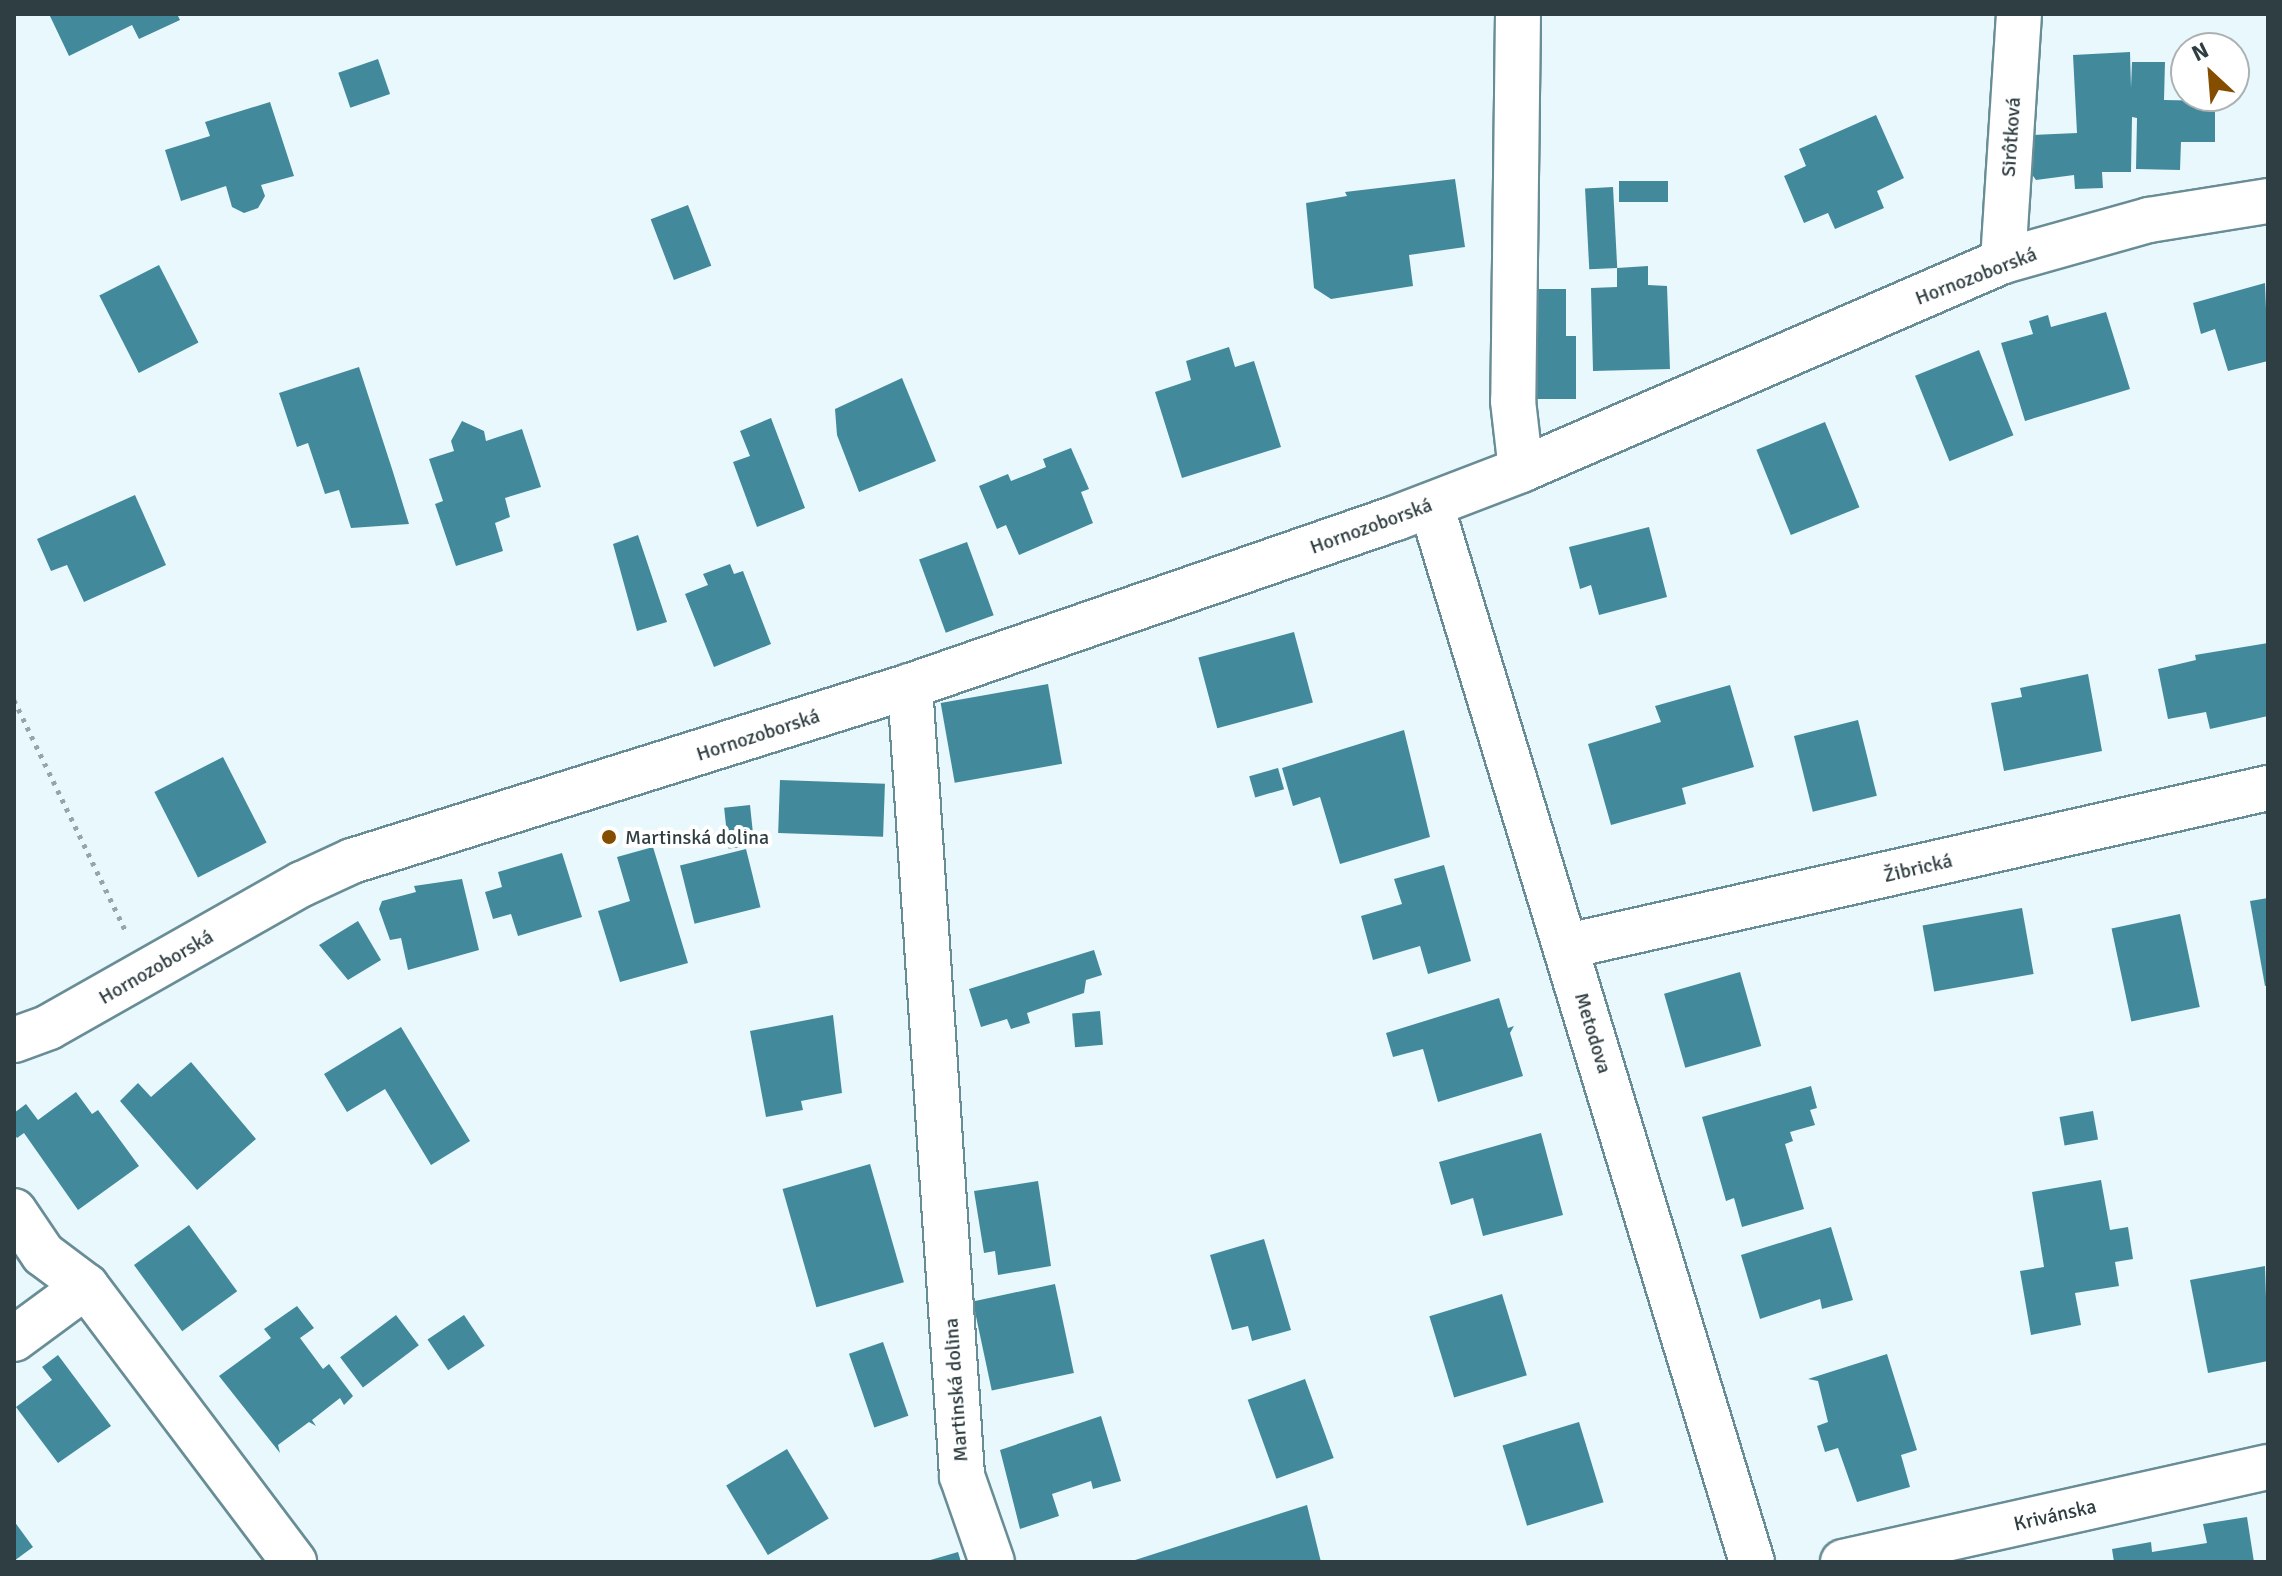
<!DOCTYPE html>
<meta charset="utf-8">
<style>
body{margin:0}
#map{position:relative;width:2282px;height:1576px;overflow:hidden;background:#e9f8fc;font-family:Signika,sans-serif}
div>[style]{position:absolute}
.building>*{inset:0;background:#428a9b;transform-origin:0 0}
.path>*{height:5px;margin-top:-2.5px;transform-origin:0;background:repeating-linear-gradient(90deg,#96a5a9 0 4px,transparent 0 10px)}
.roads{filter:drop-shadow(2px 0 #698d96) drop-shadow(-2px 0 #698d96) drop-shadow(0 2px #698d96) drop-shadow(0 -2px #698d96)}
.minor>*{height:44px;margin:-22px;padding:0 22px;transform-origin:22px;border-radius:22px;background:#fff}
.dots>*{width:22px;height:22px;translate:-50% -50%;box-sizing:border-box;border:4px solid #fff;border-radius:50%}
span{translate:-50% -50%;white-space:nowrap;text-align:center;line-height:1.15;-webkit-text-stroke:8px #fff;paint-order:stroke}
.street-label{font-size:20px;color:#2f3e42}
.poi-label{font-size:20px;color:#2f3e42}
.left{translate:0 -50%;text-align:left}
.frame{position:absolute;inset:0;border:16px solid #2f3e42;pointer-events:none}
.north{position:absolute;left:2170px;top:32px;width:80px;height:80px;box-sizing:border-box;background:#fff;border:2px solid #acb2b3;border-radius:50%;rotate:334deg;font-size:22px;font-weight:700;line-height:32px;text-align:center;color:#2f3e42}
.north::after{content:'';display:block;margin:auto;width:28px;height:36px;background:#854d00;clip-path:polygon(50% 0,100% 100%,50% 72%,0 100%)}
</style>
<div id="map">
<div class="building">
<i style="clip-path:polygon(49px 14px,177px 14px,180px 20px,139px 39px,132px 25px,69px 56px)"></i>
<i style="clip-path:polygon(2130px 52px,2131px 88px,2132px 62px,2165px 62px,2164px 100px,2215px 101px,2215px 142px,2181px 142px,2180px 170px,2136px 169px,2137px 118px,2132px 117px,2131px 172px,2102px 172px,2103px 188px,2075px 189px,2074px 175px,2036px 180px,2028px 169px,2032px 135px,2077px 133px,2073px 55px)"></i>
<i style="left:378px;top:59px;width:37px;height:42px;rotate:71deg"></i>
<i style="clip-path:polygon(270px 102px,294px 176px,261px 185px,265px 196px,258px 208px,244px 213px,232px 207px,226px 186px,181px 201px,165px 150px,210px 136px,205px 122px)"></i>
<i style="clip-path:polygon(1876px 115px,1904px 178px,1877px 191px,1884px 208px,1835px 229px,1828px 213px,1804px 223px,1784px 176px,1806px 166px,1799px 149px)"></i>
<i style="clip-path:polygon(1455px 179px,1465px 247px,1409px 255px,1413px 286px,1331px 299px,1314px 288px,1306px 203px,1347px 196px,1345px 192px)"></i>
<i style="left:1668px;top:181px;width:21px;height:49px;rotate:90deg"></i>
<i style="left:1613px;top:187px;width:81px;height:28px;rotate:87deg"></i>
<i style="left:688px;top:205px;width:65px;height:40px;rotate:69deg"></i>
<i style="left:159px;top:265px;width:87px;height:67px;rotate:63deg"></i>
<i style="clip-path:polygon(1648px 266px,1648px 285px,1667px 286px,1670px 369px,1593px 371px,1591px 288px,1617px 287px,1617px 268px)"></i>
<i style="clip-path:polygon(2265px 283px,2268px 361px,2228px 371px,2215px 329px,2201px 334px,2193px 303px)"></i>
<i style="clip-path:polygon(1537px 289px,1566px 289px,1566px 336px,1576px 336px,1576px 399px,1536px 399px)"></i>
<i style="clip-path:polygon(2106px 312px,2130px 389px,2025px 421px,2001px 343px,2033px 334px,2029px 321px,2048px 315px,2051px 327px)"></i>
<i style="clip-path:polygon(1229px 347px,1235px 367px,1254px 361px,1281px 447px,1182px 478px,1155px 392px,1191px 380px,1186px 361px)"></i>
<i style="left:1979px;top:350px;width:92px;height:69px;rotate:68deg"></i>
<i style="clip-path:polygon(359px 367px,393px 472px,409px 524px,351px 528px,339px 490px,325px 494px,308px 443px,297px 447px,279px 393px)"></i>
<i style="clip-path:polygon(902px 378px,936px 461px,859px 492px,837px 435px,835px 409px)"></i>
<i style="clip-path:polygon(771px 418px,805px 508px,757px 527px,733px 462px,750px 456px,740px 431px)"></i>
<i style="clip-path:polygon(462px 421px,484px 431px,486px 441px,522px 429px,541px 487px,505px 498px,510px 517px,495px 523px,503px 551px,456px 566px,435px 504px,443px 501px,429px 459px,454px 451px,451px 441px)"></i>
<i style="left:1825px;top:422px;width:92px;height:74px;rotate:68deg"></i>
<i style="clip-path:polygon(1071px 448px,1089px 489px,1081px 492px,1093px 523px,1019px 555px,1006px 525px,997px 529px,979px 486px,1008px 474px,1011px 481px,1029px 474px,1046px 467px,1043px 459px)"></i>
<i style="clip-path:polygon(135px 495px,166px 565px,84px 602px,67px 565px,51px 571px,37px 539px)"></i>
<i style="clip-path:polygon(1649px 527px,1667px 597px,1599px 615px,1591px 585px,1580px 589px,1569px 547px)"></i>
<i style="clip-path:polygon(638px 535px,667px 622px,637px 631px,613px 544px)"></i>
<i style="left:967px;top:542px;width:78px;height:51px;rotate:70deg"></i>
<i style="clip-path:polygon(730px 564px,734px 574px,743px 571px,771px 644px,714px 667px,685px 594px,708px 585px,703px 574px)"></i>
<i style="left:1294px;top:632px;width:73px;height:99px;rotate:75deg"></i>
<i style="clip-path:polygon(2268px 643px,2268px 716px,2210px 729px,2206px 712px,2168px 719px,2158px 669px,2196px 660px,2195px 655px)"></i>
<i style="clip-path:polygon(2088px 674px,2102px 751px,2004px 771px,1991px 703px,2022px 697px,2020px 688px)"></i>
<i style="left:1048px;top:684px;width:81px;height:109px;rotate:80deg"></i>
<i style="clip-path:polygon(1730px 685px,1754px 767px,1682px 788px,1686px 804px,1611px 825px,1588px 744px,1661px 722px,1655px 706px)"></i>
<i style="left:1858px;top:720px;width:78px;height:66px;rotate:76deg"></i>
<i style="clip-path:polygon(1404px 730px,1430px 837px,1340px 864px,1320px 797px,1293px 806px,1282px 768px)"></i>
<i style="left:223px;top:757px;width:96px;height:77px;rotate:63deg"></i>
<i style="left:1278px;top:768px;width:22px;height:30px;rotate:74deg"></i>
<i style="left:780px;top:780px;width:105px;height:53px;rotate:2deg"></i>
<i style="left:750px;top:805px;width:41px;height:26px;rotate:84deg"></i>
<i style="clip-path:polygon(653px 847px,688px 963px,620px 982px,598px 911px,630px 901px,617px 857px)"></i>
<i style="left:746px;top:849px;width:60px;height:68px;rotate:76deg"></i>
<i style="clip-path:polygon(562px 853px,582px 917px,518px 936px,511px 914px,493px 919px,485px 892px,502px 887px,498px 872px)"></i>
<i style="clip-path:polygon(1444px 865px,1471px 961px,1428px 974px,1420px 946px,1373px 960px,1361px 916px,1402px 904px,1394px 879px)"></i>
<i style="clip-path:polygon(462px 879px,479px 950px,408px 970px,401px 938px,390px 940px,379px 909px,382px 901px,416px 892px,414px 886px)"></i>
<i style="clip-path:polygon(2268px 898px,2268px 985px,2265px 986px,2250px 901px)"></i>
<i style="left:2022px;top:908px;width:67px;height:101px;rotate:80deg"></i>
<i style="left:2180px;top:914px;width:95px;height:70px;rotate:78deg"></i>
<i style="clip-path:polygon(358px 921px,381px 960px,348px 980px,319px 945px)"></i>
<i style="clip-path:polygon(1094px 950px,1102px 975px,1086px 980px,1084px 993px,1027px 1013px,1030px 1023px,1011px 1029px,1007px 1019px,981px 1027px,969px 989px)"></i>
<i style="left:1740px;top:972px;width:77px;height:79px;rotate:74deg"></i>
<i style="clip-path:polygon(1499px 998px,1508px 1028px,1514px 1026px,1510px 1033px,1523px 1076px,1438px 1102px,1423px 1049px,1393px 1057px,1386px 1033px)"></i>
<i style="left:1100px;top:1011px;width:34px;height:28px;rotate:85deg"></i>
<i style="clip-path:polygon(833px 1015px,842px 1093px,801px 1101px,803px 1110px,766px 1117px,750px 1031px)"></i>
<i style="clip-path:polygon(401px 1027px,470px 1141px,431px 1165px,385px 1089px,347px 1112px,324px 1074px)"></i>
<i style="clip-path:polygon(191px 1062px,256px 1139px,197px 1190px,120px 1101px,138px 1083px,151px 1097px)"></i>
<i style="clip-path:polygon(1811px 1086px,1817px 1108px,1810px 1110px,1815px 1125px,1790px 1132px,1793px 1141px,1785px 1144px,1804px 1209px,1742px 1227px,1734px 1198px,1726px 1201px,1702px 1117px)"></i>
<i style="clip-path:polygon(76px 1092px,92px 1114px,98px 1110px,139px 1166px,78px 1210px,24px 1133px,17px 1138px,14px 1134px,14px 1113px,26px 1104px,38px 1120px)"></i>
<i style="left:2093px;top:1111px;width:29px;height:34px;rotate:80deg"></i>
<i style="clip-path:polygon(1541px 1133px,1563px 1215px,1483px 1236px,1473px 1198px,1451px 1205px,1439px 1162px)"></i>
<i style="left:870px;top:1164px;width:123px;height:91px;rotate:74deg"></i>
<i style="clip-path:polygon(2101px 1180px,2110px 1230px,2128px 1227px,2133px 1259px,2115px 1262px,2119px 1286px,2075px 1293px,2081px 1325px,2031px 1335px,2020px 1271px,2044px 1267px,2032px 1192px)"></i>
<i style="clip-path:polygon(1038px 1181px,1051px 1266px,998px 1275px,995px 1251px,984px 1253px,974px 1191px)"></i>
<i style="left:189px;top:1225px;width:82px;height:68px;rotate:54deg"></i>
<i style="clip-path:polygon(1831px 1227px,1853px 1300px,1822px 1309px,1820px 1299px,1760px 1319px,1741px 1255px)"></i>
<i style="clip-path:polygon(1264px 1239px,1291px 1330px,1252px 1341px,1248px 1326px,1232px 1330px,1210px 1255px)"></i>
<i style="clip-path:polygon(2265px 1266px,2268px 1361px,2208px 1373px,2190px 1280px)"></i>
<i style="left:1055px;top:1284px;width:91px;height:84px;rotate:78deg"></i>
<i style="left:1502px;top:1294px;width:85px;height:76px;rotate:73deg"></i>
<i style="clip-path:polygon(297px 1306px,314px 1328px,300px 1338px,323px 1369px,329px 1364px,353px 1396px,344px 1405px,340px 1398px,312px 1420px,316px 1426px,309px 1422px,278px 1445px,280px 1453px,219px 1376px,271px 1338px,264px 1329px)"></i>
<i style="left:396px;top:1315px;width:38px;height:70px;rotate:53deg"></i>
<i style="left:464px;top:1315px;width:37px;height:44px;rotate:56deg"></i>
<i style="left:883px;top:1342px;width:78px;height:36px;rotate:71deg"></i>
<i style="clip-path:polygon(1887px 1354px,1917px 1450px,1901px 1455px,1910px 1487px,1857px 1502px,1838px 1448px,1825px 1452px,1817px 1426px,1828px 1422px,1818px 1381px,1808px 1379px)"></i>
<i style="clip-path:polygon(58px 1355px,111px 1426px,58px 1463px,16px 1407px,52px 1380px,42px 1367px)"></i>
<i style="left:1305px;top:1379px;width:84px;height:61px;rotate:70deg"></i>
<i style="clip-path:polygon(1101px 1416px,1121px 1481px,1093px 1489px,1091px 1481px,1052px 1494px,1059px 1516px,1020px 1529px,1000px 1450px)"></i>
<i style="left:1579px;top:1422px;width:84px;height:80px;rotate:73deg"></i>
<i style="left:787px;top:1449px;width:81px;height:71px;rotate:59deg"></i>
<i style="clip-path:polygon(1307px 1505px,1321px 1562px,1132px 1562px,1132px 1561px)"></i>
<i style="clip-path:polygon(2247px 1517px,2254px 1562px,2114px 1562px,2112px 1549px,2151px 1542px,2152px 1552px,2207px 1543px,2203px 1524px)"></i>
<i style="clip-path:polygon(14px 1521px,33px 1547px,14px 1561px)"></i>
<i style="clip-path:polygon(958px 1552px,961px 1562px,927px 1562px,927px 1561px)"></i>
</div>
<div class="path">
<i style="left:14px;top:700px;width:255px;rotate:64.2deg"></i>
</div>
<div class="roads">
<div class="minor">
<i style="left:1518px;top:14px;width:387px;rotate:90.7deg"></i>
<i style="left:1513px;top:401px;width:69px;rotate:83.4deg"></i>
<i style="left:2003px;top:261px;width:248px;rotate:-86.3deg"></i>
<i style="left:1431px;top:505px;width:1105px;rotate:73.11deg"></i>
<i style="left:910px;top:686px;width:792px;rotate:86.23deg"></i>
<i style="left:962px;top:1476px;width:91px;rotate:70.8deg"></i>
<i style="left:1568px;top:946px;width:718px;rotate:-12.72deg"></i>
<i style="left:14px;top:1040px;width:37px;rotate:-20deg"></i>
<i style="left:49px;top:1027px;width:291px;rotate:-29.5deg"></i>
<i style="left:302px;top:884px;width:55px;rotate:-24.7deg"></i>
<i style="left:352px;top:861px;width:585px;rotate:-17.41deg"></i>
<i style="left:910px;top:686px;width:514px;rotate:-19.07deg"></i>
<i style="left:1396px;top:518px;width:134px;rotate:-21deg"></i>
<i style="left:1521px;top:470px;width:525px;rotate:-23.44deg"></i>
<i style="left:2003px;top:261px;width:152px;rotate:-15.7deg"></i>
<i style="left:2149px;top:220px;width:121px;rotate:-9.1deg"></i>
<i style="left:14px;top:1211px;width:52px;rotate:56deg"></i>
<i style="left:43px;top:1254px;width:54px;rotate:36.7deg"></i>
<i style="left:86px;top:1286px;width:346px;rotate:53deg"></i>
<i style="left:14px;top:1339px;width:89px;rotate:-36.4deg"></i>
<i style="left:1843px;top:1562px;width:435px;rotate:-12.6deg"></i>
</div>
</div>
<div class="dots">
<i style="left:609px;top:837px;background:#854d00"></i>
</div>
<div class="street-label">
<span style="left:2011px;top:137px;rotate:-86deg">Sirôtková</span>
<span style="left:1976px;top:276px;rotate:-21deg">Hornozoborská</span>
<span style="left:1371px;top:526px;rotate:-20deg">Hornozoborská</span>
<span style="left:758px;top:735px;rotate:-18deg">Hornozoborská</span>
<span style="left:1918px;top:868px;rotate:-13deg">Žibrická</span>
<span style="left:156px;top:967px;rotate:-30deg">Hornozoborská</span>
<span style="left:1593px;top:1033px;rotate:73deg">Metodova</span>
<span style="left:956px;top:1390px;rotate:-94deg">Martinská dolina</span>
<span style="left:2055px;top:1515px;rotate:-13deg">Krivánska</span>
</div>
<div class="poi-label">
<span class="left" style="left:625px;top:837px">Martinská dolina</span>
</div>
<div class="frame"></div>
<div class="north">N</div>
</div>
